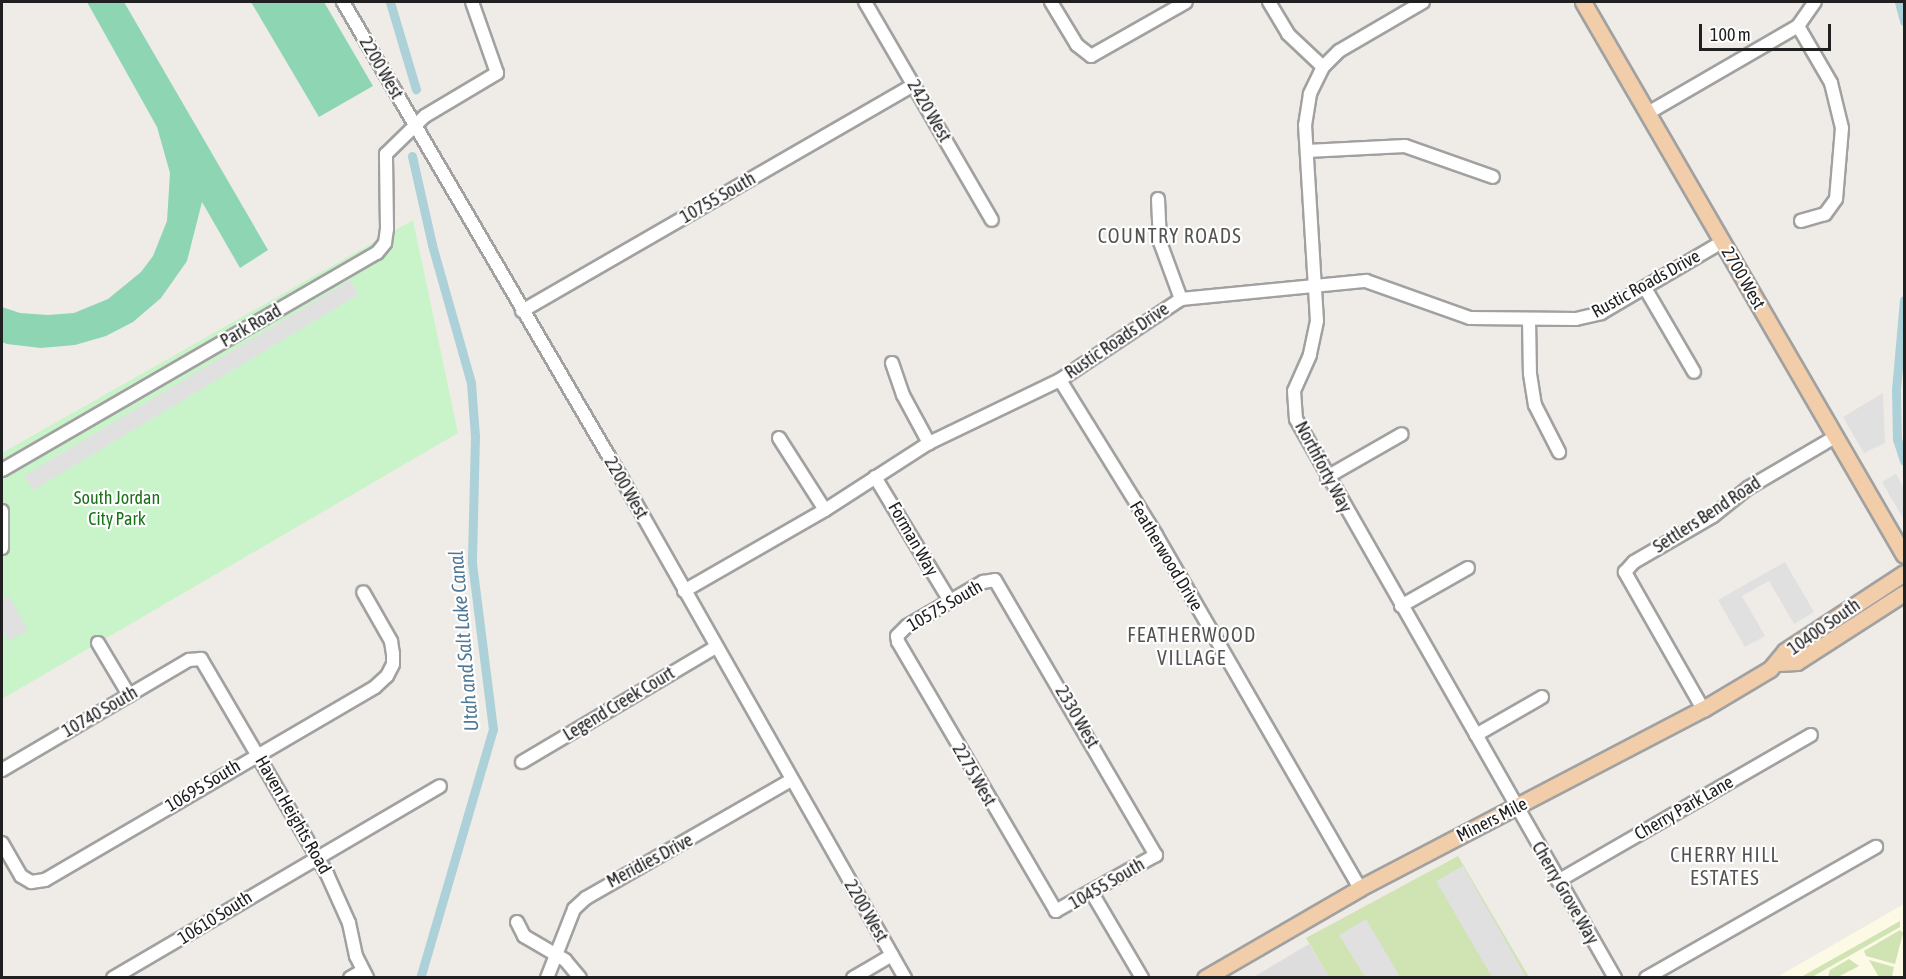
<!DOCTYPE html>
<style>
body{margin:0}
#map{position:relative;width:1906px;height:979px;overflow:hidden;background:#efece7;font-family:"Asap Condensed",sans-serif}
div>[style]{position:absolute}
.residential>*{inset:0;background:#dedddd}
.education>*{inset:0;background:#fcfae4}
.grass>*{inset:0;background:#cfe3b3}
.park>*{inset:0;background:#c9f4c9}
.pitch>*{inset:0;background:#8ed5b4}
.parking>*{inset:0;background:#e0e0e0;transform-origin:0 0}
.canal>*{height:9px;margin:-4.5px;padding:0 4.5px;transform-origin:4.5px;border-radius:4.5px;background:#acd1d8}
.roads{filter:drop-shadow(2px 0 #a1a1a1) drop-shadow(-2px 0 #a1a1a1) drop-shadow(0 2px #a1a1a1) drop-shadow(0 -2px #a1a1a1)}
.minor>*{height:12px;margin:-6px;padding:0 6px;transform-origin:6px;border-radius:6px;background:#fff}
.major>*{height:15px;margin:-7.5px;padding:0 7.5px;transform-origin:7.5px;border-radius:7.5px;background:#f2cda9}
span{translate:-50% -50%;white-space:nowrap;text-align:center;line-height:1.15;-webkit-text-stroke:4.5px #fff;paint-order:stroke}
.street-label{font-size:18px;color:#202020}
.park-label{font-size:18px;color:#187318}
.neighbourhood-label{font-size:20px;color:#535353;letter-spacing:1.5px}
.water-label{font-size:20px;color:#4f7896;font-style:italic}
.frame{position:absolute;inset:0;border:3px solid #202020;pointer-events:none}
.scale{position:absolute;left:1699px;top:24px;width:132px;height:27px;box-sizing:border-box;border:3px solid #202020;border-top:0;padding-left:8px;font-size:18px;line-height:21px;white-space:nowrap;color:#202020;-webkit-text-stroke:4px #fff;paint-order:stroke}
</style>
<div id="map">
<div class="residential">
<i style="clip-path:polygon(1309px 944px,1329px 977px,1252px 978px)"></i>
</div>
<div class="education">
<i style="clip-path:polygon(1904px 904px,1904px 977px,1777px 977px)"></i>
</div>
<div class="grass">
<i style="clip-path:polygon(1458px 856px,1529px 977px,1329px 977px,1306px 938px)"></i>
<i style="clip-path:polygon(1900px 921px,1900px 927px,1812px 977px,1801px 977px)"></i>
<i style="clip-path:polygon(1900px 930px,1903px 933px,1895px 964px,1866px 956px,1864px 951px)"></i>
<i style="clip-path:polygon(1849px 959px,1859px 966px,1838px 977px,1828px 977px,1830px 970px)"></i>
<i style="clip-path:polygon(1869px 960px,1894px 967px,1892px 977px,1879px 977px)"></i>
</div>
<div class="park">
<i style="clip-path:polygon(413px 220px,458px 433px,2px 699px,2px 453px)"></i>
</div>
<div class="pitch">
<i style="clip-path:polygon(87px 2px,124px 2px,268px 250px,240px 268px,202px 202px,187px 261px,161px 298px,133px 322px,106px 336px,75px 345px,41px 348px,7px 344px,2px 342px,2px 307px,20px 313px,48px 315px,74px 313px,108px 299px,141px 272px,153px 256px,167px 221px,170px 173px,157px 127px)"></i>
<i style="clip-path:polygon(251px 2px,324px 2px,373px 86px,319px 117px)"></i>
</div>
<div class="parking">
<i style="left:350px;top:280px;width:17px;height:380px;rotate:59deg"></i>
<i style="clip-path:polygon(1883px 393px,1885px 443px,1864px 453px,1843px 417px)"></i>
<i style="clip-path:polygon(1896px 474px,1904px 488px,1904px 520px,1882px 482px)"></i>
<i style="clip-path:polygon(1785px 562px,1814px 612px,1794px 624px,1769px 581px,1742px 596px,1765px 636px,1745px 647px,1718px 600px)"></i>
<i style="clip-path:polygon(9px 596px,28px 630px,9px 641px,2px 628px,2px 600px)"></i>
<i style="clip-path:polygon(1463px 866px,1526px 977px,1492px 977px,1436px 881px)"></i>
<i style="clip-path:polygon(1366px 919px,1400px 977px,1365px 977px,1339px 935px)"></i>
</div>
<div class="canal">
<i style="left:390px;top:2px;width:91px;rotate:73.4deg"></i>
<i style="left:1899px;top:2px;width:20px;rotate:75deg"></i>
<i style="left:412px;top:156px;width:91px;rotate:77.3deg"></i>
<i style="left:432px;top:245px;width:143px;rotate:74.2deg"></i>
<i style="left:471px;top:383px;width:53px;rotate:85.7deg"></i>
<i style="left:475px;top:436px;width:127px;rotate:91.4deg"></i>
<i style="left:472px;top:563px;width:167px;rotate:82.8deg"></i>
<i style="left:493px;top:729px;width:259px;rotate:106.3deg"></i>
<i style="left:1904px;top:300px;width:89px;rotate:95.1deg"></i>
<i style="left:1896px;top:389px;width:50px;rotate:88.9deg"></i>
<i style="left:1897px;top:439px;width:23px;rotate:72deg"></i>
</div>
<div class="roads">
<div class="minor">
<i style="left:343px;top:2px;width:545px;rotate:59.67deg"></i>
<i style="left:618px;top:472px;width:582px;rotate:60.44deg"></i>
<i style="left:865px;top:2px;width:252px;rotate:59.8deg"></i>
<i style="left:1051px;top:2px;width:50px;rotate:58.8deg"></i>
<i style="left:1077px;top:45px;width:18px;rotate:38deg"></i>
<i style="left:1091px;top:56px;width:109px;rotate:-29.6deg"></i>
<i style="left:1269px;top:2px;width:37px;rotate:59deg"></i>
<i style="left:1288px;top:34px;width:48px;rotate:43.3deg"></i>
<i style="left:1423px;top:2px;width:97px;rotate:149.7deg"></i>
<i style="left:1339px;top:51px;width:23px;rotate:135deg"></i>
<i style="left:1323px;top:67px;width:30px;rotate:116deg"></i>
<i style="left:1310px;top:94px;width:31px;rotate:99deg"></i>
<i style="left:1305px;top:125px;width:196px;rotate:86.5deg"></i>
<i style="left:1317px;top:321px;width:35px;rotate:102deg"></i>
<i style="left:1310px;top:355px;width:39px;rotate:114deg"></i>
<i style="left:1294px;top:391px;width:28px;rotate:86deg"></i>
<i style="left:1296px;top:419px;width:644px;rotate:60.29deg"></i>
<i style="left:1798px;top:26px;width:66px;rotate:59.9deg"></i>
<i style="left:1831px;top:83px;width:46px;rotate:76.3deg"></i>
<i style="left:1842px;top:128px;width:71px;rotate:94.8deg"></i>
<i style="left:1836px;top:199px;width:19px;rotate:126deg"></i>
<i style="left:1825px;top:214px;width:25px;rotate:164deg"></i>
<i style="left:1648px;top:113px;width:173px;rotate:-30.1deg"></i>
<i style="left:1798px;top:26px;width:29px;rotate:-55deg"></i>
<i style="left:1307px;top:151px;width:98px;rotate:-2.9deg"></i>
<i style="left:1405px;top:146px;width:93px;rotate:19.4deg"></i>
<i style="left:1158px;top:199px;width:43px;rotate:87.3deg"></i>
<i style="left:1160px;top:242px;width:61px;rotate:69.8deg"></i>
<i style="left:1645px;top:288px;width:97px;rotate:59.7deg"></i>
<i style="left:522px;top:311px;width:452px;rotate:-30deg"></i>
<i style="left:1529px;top:319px;width:55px;rotate:89deg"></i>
<i style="left:1530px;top:374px;width:31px;rotate:81deg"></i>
<i style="left:1535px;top:405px;width:53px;rotate:62.9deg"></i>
<i style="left:892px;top:363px;width:34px;rotate:71deg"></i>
<i style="left:903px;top:395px;width:55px;rotate:61.6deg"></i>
<i style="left:1060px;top:380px;width:182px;rotate:58.2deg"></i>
<i style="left:1156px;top:535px;width:408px;rotate:60deg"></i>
<i style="left:779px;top:438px;width:85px;rotate:57.4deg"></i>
<i style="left:2px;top:470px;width:433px;rotate:-30.1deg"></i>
<i style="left:377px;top:253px;width:13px;rotate:-51deg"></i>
<i style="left:385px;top:243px;width:14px;rotate:-82deg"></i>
<i style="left:387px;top:229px;width:75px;rotate:-90.8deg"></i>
<i style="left:386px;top:154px;width:54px;rotate:-44.3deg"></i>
<i style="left:425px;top:116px;width:84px;rotate:-30.8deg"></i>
<i style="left:497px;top:73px;width:75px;rotate:-109.4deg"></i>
<i style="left:875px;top:477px;width:145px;rotate:58.8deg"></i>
<i style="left:1327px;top:477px;width:86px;rotate:-29.8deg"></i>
<i style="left:2px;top:511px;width:37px;rotate:90deg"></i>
<i style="left:995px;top:580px;width:319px;rotate:59.7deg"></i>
<i style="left:1156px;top:855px;width:115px;rotate:150.8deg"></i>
<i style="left:1056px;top:911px;width:312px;rotate:-120.4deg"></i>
<i style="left:898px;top:642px;width:6px;rotate:-99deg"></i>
<i style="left:897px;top:636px;width:14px;rotate:-45deg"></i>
<i style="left:907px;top:626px;width:88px;rotate:-30.1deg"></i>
<i style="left:983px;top:582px;width:12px;rotate:-9deg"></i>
<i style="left:684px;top:591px;width:163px;rotate:-29.9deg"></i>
<i style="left:825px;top:510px;width:124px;rotate:-32.8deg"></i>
<i style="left:929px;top:443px;width:145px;rotate:-25.7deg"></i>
<i style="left:1060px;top:380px;width:146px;rotate:-33.8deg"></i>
<i style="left:1181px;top:299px;width:186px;rotate:-5.6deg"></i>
<i style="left:1366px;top:281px;width:110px;rotate:19.6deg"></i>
<i style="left:1470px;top:318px;width:106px;rotate:0.5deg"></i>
<i style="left:1576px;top:319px;width:26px;rotate:-13deg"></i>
<i style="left:1601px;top:313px;width:140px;rotate:-30.4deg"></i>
<i style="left:1401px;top:606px;width:77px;rotate:-29.6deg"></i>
<i style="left:98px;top:643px;width:61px;rotate:59.2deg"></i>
<i style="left:1703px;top:709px;width:158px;rotate:-119.7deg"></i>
<i style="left:1625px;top:572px;width:13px;rotate:-48deg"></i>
<i style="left:1634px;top:562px;width:91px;rotate:-30.2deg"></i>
<i style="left:1713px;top:516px;width:45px;rotate:-38.7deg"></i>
<i style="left:1748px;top:488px;width:101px;rotate:-30.4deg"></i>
<i style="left:1476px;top:735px;width:76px;rotate:-29.9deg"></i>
<i style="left:522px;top:762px;width:226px;rotate:-30.7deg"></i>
<i style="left:2px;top:770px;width:217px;rotate:-30.5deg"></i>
<i style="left:189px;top:660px;width:12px;rotate:-5deg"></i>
<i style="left:201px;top:659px;width:249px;rotate:59.6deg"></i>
<i style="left:327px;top:874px;width:54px;rotate:65.8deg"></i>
<i style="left:349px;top:923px;width:34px;rotate:78deg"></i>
<i style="left:356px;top:956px;width:25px;rotate:63deg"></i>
<i style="left:2px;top:843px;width:38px;rotate:60deg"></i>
<i style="left:21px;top:876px;width:12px;rotate:31deg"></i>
<i style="left:31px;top:882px;width:14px;rotate:-8deg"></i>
<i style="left:45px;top:880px;width:382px;rotate:-30.3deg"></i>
<i style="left:375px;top:687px;width:16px;rotate:-43deg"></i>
<i style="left:387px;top:676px;width:13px;rotate:-63deg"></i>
<i style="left:393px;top:664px;width:10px;rotate:-90deg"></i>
<i style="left:393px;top:654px;width:13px;rotate:-99deg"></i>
<i style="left:391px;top:641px;width:56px;rotate:-119.7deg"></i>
<i style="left:1558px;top:881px;width:292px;rotate:-30deg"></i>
<i style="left:1092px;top:893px;width:99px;rotate:59.5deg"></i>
<i style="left:517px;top:922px;width:16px;rotate:63deg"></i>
<i style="left:524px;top:936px;width:48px;rotate:30.3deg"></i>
<i style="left:565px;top:960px;width:23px;rotate:50deg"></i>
<i style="left:113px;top:978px;width:379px;rotate:-30.4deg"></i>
<i style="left:350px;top:978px;width:14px;rotate:-30deg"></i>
<i style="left:547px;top:978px;width:74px;rotate:-68.6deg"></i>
<i style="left:574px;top:909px;width:16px;rotate:-43deg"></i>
<i style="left:586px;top:898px;width:237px;rotate:-29.9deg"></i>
<i style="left:853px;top:978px;width:45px;rotate:-30.5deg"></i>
<i style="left:1646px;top:978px;width:265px;rotate:-29.7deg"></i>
</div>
<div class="major">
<i style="left:1583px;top:2px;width:639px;rotate:59.87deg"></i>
<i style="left:1778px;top:663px;width:19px;rotate:-3deg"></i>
<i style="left:1797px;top:662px;width:127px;rotate:-32.8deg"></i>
<i style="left:1205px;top:978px;width:179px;rotate:-30.1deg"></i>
<i style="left:1360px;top:888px;width:387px;rotate:-27.6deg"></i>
<i style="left:1703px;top:709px;width:78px;rotate:-30.8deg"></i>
<i style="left:1770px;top:669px;width:23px;rotate:-50deg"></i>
<i style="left:1785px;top:651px;width:142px;rotate:-33.2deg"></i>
</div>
</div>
<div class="street-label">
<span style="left:381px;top:68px;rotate:60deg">2200 West</span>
<span style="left:929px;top:111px;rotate:60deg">2420 West</span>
<span style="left:718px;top:198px;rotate:-30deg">10755 South</span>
<span style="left:1743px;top:278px;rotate:60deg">2700 West</span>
<span style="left:1646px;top:284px;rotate:-29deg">Rustic Roads Drive</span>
<span style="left:251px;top:326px;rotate:-30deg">Park Road</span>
<span style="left:1117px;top:341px;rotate:-34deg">Rustic Roads Drive</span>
<span style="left:1323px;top:467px;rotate:62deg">Northforty Way</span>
<span style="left:626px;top:488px;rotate:60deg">2200 West</span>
<span style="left:1707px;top:515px;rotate:-33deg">Settlers Bend Road</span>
<span style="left:913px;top:539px;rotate:60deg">Forman Way</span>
<span style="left:1166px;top:556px;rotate:59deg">Featherwood Drive</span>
<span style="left:945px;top:606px;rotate:-30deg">10575 South</span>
<span style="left:1824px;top:627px;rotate:-35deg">10400 South</span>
<span style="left:619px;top:704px;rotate:-31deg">Legend Creek Court</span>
<span style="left:100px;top:712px;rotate:-30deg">10740 South</span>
<span style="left:1077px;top:717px;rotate:60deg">2330 West</span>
<span style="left:974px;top:775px;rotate:60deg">2275 West</span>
<span style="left:203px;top:786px;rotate:-31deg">10695 South</span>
<span style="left:1684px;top:808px;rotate:-30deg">Cherry Park Lane</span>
<span style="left:293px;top:815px;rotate:60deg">Haven Heights Road</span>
<span style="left:1492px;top:820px;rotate:-27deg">Miners Mile</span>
<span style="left:650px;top:861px;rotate:-28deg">Meridies Drive</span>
<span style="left:1107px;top:884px;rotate:-30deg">10455 South</span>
<span style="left:1565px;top:893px;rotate:60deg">Cherry Grove Way</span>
<span style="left:866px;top:911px;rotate:60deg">2200 West</span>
<span style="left:215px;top:918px;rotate:-32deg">10610 South</span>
</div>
<div class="park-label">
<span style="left:117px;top:509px">South Jordan<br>City Park</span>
</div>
<div class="neighbourhood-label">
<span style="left:1170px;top:235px">COUNTRY ROADS</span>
<span style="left:1192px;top:646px">FEATHERWOOD<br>VILLAGE</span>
<span style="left:1725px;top:866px">CHERRY HILL<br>ESTATES</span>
</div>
<div class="water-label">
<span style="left:463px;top:641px;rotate:-95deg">Utah and Salt Lake Canal</span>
</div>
<div class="frame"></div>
<div class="scale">100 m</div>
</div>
